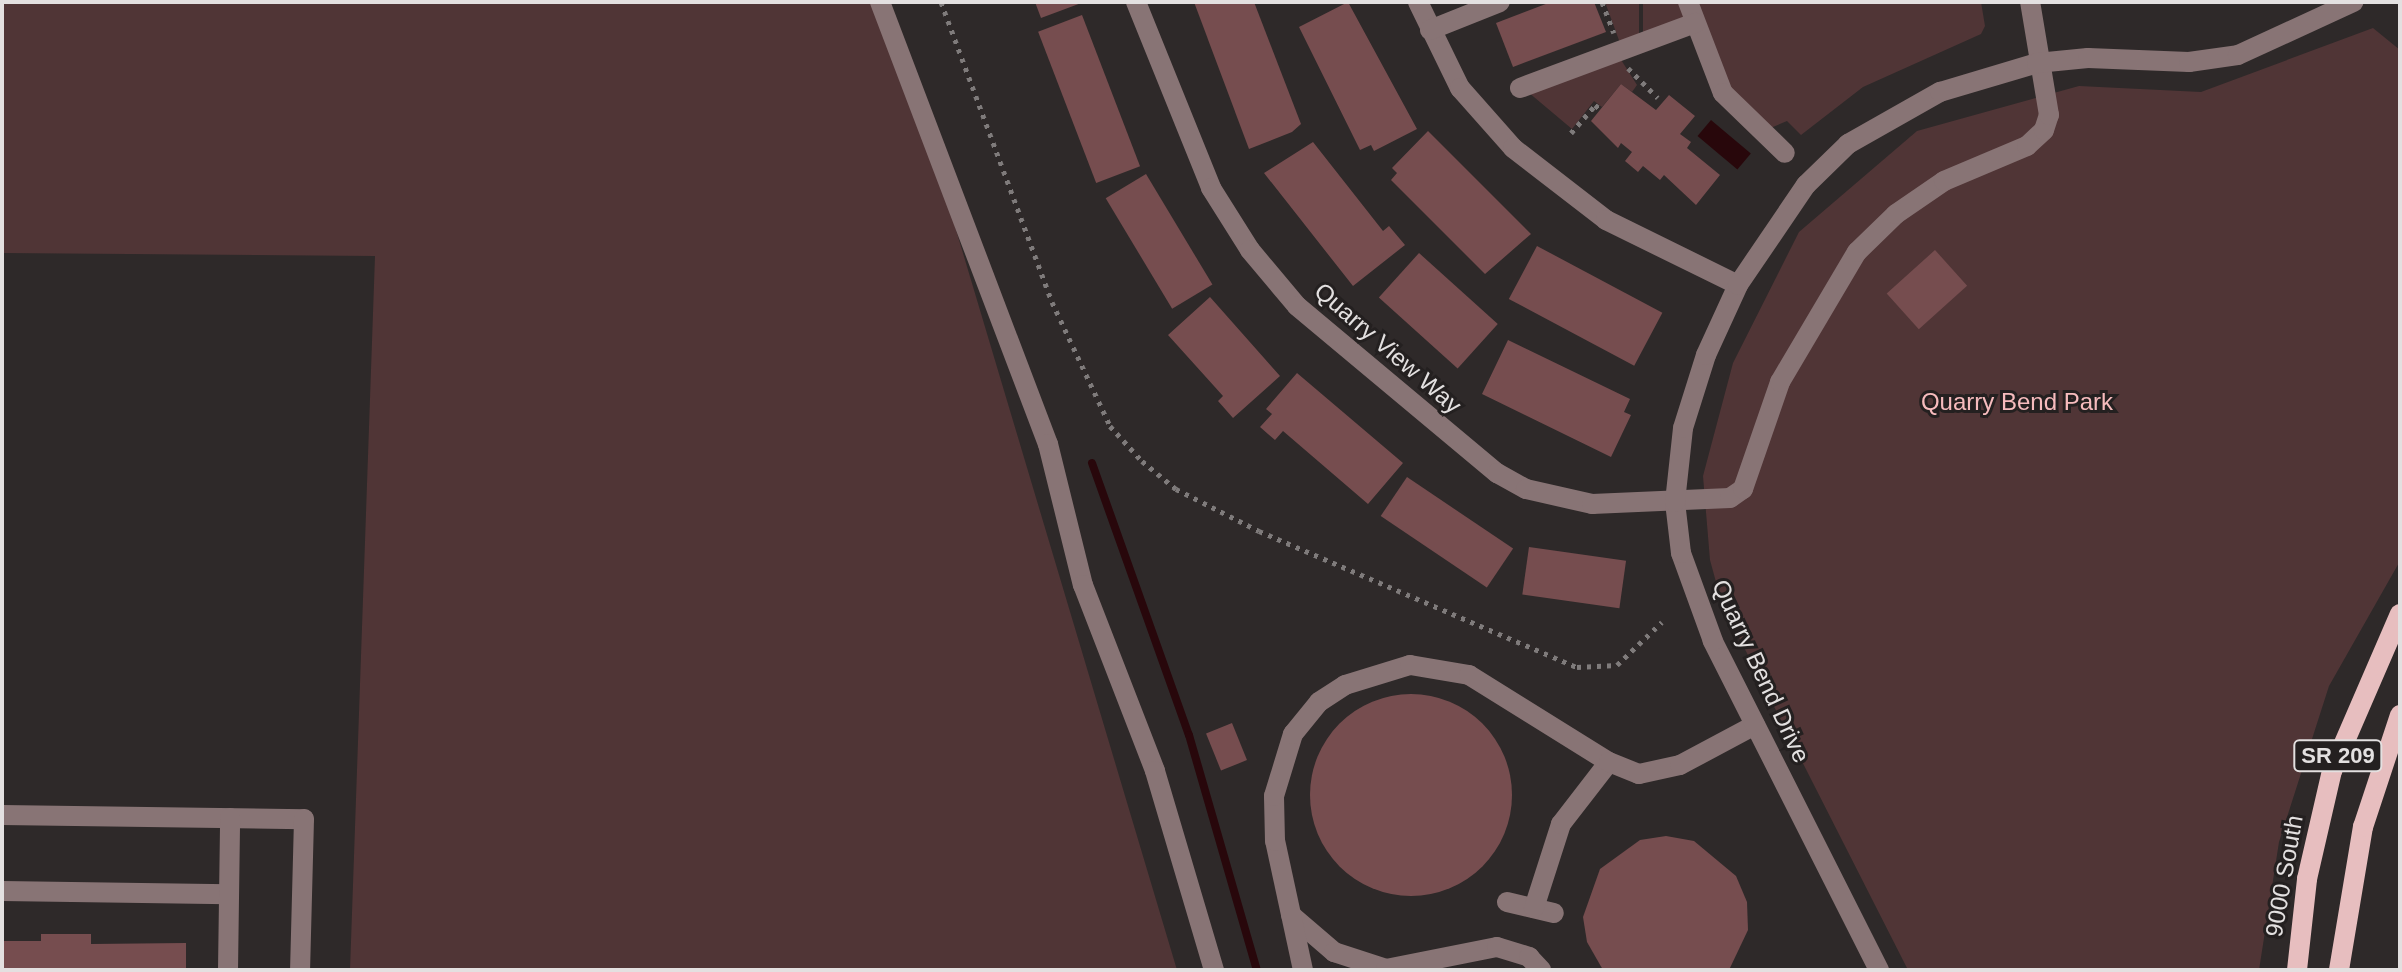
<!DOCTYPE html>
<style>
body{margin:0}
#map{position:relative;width:2402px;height:972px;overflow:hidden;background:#2e2929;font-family:Arial,sans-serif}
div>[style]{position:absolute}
.green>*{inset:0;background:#503536}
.water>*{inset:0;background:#28070b;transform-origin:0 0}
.stream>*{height:8px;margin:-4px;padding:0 4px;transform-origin:4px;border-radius:4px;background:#28070b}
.building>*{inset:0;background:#764d4f;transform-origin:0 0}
.round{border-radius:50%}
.path>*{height:5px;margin-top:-2.5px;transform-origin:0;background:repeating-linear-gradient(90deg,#7f7b7b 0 4px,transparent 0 10px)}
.minor>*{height:20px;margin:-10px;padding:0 10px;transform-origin:10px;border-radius:10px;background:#887475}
.major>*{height:20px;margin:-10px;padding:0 10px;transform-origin:10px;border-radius:10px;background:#e7bebf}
span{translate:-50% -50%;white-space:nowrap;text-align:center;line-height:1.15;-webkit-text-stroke:6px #242020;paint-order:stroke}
.shield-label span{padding:2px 6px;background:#242020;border:2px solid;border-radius:6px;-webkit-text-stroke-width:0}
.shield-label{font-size:22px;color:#e3e0e0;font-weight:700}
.street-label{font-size:24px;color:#e3e0e0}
.park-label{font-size:24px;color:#f6bbbd}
.frame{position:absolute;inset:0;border:4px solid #e3e0e0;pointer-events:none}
</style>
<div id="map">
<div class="green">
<i style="clip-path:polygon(2px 2px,888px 2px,1177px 970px,350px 970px,375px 256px,2px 253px)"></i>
<i style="clip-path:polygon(1605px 2px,1639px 2px,1639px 41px,1620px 43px)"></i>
<i style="clip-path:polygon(1643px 2px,1684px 2px,1690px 17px,1643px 40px)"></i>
<i style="clip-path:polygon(1691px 2px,1981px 2px,1985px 26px,1981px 34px,1863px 87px,1801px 135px,1787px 121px,1766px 130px,1728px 94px)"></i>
<i style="clip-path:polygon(2373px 28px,2400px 50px,2400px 561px,2329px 686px,2279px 842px,2259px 970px,1908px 970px,1722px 604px,1710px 560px,1703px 476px,1733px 363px,1799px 232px,1917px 131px,2079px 86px,2201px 92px)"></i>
<i style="clip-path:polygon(1618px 55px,1637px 85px,1632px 92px,1621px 84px,1602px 107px,1594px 101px,1572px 129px,1528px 92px)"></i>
</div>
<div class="water">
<i style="left:1711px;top:120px;width:52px;height:21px;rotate:40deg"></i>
</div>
<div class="stream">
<i style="left:1092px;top:463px;width:289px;rotate:70.4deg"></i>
<i style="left:1189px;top:735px;width:245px;rotate:73.9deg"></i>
</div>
<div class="building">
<i style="clip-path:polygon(1035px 2px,1084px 2px,1041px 18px)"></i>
<i style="clip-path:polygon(1194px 2px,1254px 2px,1301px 124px,1292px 132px,1249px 149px)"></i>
<i style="clip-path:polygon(1348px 2px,1417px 129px,1374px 151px,1371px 145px,1360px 150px,1299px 27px)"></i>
<i style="clip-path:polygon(1551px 2px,1594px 2px,1606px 32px,1513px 67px,1496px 23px)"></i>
<i style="left:1082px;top:15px;width:162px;height:47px;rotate:69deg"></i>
<i style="clip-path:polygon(1621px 84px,1656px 110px,1669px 95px,1695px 116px,1680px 134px,1691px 142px,1687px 148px,1720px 175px,1696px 205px,1664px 175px,1660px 180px,1643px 166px,1638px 172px,1625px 161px,1632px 152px,1621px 143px,1618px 148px,1591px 121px)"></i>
<i style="clip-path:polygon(1428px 131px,1531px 234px,1485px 274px,1391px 180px,1397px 173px,1392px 168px)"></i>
<i style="clip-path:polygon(1313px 142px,1383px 231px,1389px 226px,1405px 245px,1353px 286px,1264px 173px)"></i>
<i style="left:1146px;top:174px;width:129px;height:47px;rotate:59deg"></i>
<i style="left:1537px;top:246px;width:142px;height:60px;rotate:28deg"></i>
<i style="left:1935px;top:250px;width:48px;height:65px;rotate:48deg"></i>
<i style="left:1419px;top:253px;width:106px;height:60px;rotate:42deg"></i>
<i style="clip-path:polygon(1210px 297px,1280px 376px,1233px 418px,1218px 401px,1223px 396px,1168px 335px)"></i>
<i style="clip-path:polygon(1508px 340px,1630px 399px,1624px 412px,1631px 415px,1611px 457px,1482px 394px)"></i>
<i style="clip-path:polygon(1297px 373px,1403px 463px,1368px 504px,1283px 431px,1275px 440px,1260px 427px,1272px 414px,1266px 409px)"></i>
<i style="left:1407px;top:477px;width:128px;height:47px;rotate:34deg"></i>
<i style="left:1529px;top:547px;width:98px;height:48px;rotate:8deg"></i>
<i class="round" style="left:1310px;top:694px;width:202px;height:202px"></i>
<i style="left:1232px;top:723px;width:40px;height:28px;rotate:68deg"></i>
<i style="clip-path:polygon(1666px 836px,1694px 841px,1736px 876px,1747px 902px,1748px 930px,1729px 970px,1603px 970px,1587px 942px,1583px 917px,1600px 869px,1640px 840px)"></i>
<i style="clip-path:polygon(41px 934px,91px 934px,91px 944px,186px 943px,186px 970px,2px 970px,2px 941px,41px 941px)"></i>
</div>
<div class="path">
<i style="left:941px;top:2px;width:320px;rotate:69.7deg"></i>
<i style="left:1052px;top:302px;width:137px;rotate:64.9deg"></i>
<i style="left:1110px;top:426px;width:47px;rotate:47.6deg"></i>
<i style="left:1142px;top:461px;width:44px;rotate:39.5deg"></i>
<i style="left:1176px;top:489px;width:93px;rotate:26.8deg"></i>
<i style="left:1259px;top:531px;width:346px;rotate:23.2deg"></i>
<i style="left:1577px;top:667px;width:40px;rotate:-2.9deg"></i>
<i style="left:1617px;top:665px;width:62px;rotate:-43.7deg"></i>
<i style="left:1602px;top:2px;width:33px;rotate:69deg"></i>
<i style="left:1628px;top:68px;width:42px;rotate:45deg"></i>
<i style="left:1571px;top:133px;width:37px;rotate:-49deg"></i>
<i style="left:1595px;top:105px;width:6px;rotate:39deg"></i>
</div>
<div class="minor">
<i style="left:880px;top:2px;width:473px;rotate:69.2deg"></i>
<i style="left:1048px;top:444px;width:145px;rotate:76.1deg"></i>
<i style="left:1083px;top:585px;width:199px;rotate:68.8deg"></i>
<i style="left:1155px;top:771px;width:208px;rotate:73.5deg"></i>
<i style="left:1136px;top:2px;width:201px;rotate:68deg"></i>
<i style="left:1211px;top:188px;width:73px;rotate:57.8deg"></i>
<i style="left:1250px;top:250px;width:73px;rotate:50deg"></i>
<i style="left:1297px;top:306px;width:261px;rotate:39.9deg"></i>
<i style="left:1497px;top:473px;width:33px;rotate:29deg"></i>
<i style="left:1526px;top:489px;width:68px;rotate:12.8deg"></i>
<i style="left:1592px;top:504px;width:138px;rotate:-2.5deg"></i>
<i style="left:1730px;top:498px;width:16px;rotate:-35deg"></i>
<i style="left:1743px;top:489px;width:113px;rotate:-70.9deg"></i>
<i style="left:1780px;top:382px;width:151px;rotate:-59.4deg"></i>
<i style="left:1857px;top:252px;width:54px;rotate:-44.3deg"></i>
<i style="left:1896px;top:214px;width:58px;rotate:-34.5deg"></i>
<i style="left:1944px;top:181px;width:90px;rotate:-22.9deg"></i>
<i style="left:2027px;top:146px;width:23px;rotate:-43deg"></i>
<i style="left:2044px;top:130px;width:16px;rotate:-72deg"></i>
<i style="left:2049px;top:115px;width:115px;rotate:-99.5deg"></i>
<i style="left:1418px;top:2px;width:96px;rotate:64deg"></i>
<i style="left:1460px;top:88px;width:80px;rotate:48.5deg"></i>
<i style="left:1513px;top:148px;width:118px;rotate:37.7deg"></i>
<i style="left:1606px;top:220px;width:147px;rotate:26.2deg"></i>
<i style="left:1688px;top:2px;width:97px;rotate:69deg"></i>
<i style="left:1723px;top:93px;width:86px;rotate:44.1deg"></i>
<i style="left:1430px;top:30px;width:75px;rotate:-21.8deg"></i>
<i style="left:1520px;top:88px;width:187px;rotate:-20.4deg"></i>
<i style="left:2px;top:815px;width:302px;rotate:0.8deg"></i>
<i style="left:304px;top:819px;width:151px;rotate:91.5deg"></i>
<i style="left:2px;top:891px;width:227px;rotate:0.8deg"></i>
<i style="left:1507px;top:902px;width:48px;rotate:13.2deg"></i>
<i style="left:1534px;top:908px;width:88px;rotate:-72.2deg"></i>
<i style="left:1561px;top:824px;width:78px;rotate:-52.3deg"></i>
<i style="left:1291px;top:915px;width:57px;rotate:40.7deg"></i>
<i style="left:1334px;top:952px;width:55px;rotate:18.1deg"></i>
<i style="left:1386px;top:969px;width:113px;rotate:-11.2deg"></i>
<i style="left:1497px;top:947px;width:34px;rotate:17deg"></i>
<i style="left:1529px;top:957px;width:18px;rotate:47deg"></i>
<i style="left:228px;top:970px;width:152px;rotate:-89.2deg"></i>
<i style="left:1303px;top:970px;width:132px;rotate:-102.2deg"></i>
<i style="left:1275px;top:841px;width:45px;rotate:-91.3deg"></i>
<i style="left:1274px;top:796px;width:65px;rotate:-73deg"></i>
<i style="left:1293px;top:734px;width:41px;rotate:-50.9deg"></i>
<i style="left:1319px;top:702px;width:31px;rotate:-33deg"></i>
<i style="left:1345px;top:685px;width:68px;rotate:-17.1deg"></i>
<i style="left:1410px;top:665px;width:60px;rotate:9.6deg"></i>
<i style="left:1469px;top:675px;width:165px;rotate:31.9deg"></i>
<i style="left:1609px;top:762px;width:32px;rotate:22deg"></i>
<i style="left:1639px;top:774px;width:42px;rotate:-12.4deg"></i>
<i style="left:1680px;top:765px;width:85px;rotate:-28.1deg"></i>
<i style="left:1879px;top:970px;width:369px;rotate:-116.8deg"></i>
<i style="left:1713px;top:641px;width:94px;rotate:-110deg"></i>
<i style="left:1681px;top:553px;width:51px;rotate:-96.7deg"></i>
<i style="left:1675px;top:502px;width:74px;rotate:-83.8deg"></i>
<i style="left:1683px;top:428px;width:77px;rotate:-72.5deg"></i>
<i style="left:1706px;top:355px;width:77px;rotate:-65.4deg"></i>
<i style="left:1738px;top:285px;width:121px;rotate:-55.8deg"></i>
<i style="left:1806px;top:185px;width:59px;rotate:-44.3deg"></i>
<i style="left:1848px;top:144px;width:106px;rotate:-29.5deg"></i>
<i style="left:1940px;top:92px;width:101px;rotate:-16.6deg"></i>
<i style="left:2037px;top:63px;width:51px;rotate:-5.6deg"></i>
<i style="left:2088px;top:58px;width:101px;rotate:2.3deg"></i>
<i style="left:2189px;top:62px;width:49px;rotate:-8.1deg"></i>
<i style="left:2238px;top:55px;width:127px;rotate:-24.7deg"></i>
</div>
<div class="major">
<i style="left:2297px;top:970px;width:92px;rotate:-83.7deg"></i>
<i style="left:2307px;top:879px;width:111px;rotate:-77deg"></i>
<i style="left:2332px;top:771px;width:171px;rotate:-66.6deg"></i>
<i style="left:2339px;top:970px;width:145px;rotate:-80.5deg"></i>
<i style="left:2363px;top:827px;width:118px;rotate:-71.7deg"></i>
</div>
<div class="shield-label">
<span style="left:2338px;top:756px">SR 209</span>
</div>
<div class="street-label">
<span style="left:1388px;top:348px;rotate:41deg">Quarry View Way</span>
<span style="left:1761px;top:671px;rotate:65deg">Quarry Bend Drive</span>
<span style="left:2284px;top:876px;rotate:-80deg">9000 South</span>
</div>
<div class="park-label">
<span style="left:2017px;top:402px">Quarry Bend Park</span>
</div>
<div class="frame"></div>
</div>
